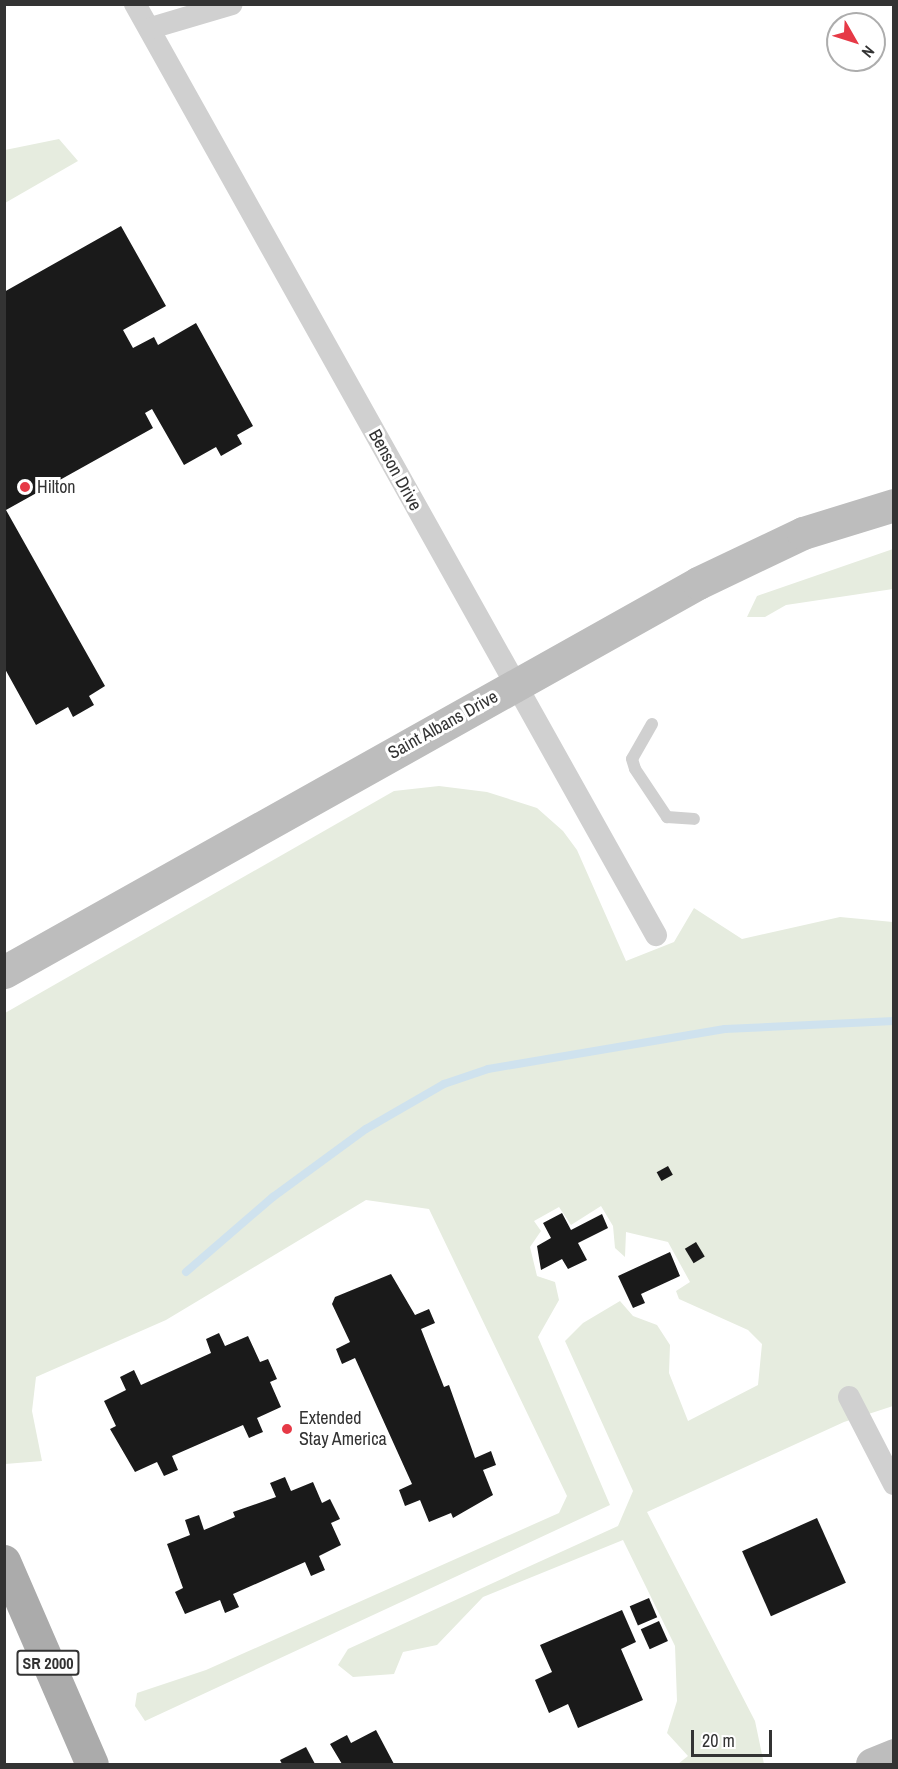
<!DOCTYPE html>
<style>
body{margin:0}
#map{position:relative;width:898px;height:1769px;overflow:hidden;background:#fff;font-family:"Archivo Narrow",sans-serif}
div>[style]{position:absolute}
.green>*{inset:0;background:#e6ecdf}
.stream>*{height:8px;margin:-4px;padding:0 4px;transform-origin:4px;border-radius:4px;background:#cfe2ee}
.building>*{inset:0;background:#1a1a1a;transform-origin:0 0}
.lane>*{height:12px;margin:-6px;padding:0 6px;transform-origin:6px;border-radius:6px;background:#d0d0d0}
.street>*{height:22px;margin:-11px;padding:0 11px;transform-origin:11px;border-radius:11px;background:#d0d0d0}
.secondary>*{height:33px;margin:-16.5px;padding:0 16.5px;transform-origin:16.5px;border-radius:16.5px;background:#bdbdbd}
.primary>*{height:33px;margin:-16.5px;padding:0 16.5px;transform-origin:16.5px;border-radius:16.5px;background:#ababab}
.dots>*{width:16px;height:16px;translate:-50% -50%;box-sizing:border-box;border:3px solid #fff;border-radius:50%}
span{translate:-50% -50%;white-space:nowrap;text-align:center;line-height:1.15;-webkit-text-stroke:6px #fff;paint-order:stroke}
.shield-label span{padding:2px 4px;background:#fff;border:2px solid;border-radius:4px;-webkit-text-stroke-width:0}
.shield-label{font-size:16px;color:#333;font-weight:700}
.street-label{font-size:18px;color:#333}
.poi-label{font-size:18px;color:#333}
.left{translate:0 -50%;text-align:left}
.frame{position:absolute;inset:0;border:6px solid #333;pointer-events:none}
.north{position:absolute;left:826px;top:12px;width:60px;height:60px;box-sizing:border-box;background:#fff;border:2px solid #adadad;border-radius:50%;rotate:129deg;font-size:16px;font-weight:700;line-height:24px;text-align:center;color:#333}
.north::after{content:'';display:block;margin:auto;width:21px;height:27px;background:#e63946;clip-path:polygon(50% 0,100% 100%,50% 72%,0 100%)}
.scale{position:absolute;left:691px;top:1730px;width:81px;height:27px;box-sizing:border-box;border:3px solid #333;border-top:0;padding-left:8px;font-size:18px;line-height:21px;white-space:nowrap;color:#333;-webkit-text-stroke:4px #fff;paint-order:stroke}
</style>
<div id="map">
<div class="green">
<i style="clip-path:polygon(59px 139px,78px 161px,5px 203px,5px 150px)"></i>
<i style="clip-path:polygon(893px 549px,893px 589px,786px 605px,765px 617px,747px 617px,757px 596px)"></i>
<i style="clip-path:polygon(439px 786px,487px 792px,537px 808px,563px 831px,577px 850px,626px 961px,674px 942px,694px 908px,742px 939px,840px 917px,893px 922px,893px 1406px,844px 1422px,647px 1512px,755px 1721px,764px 1764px,678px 1764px,688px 1756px,667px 1733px,677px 1701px,675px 1646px,623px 1540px,483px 1597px,437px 1645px,403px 1652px,394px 1674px,353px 1677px,338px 1665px,348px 1649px,618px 1526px,633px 1491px,565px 1341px,583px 1323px,620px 1301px,633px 1316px,657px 1325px,670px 1345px,669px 1373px,688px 1421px,758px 1385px,762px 1344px,748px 1330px,679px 1299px,676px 1291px,690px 1282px,668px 1242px,626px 1232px,625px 1257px,615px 1248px,613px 1226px,601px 1206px,571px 1225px,559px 1207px,534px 1221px,541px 1231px,530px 1247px,537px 1276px,555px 1282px,559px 1300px,538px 1337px,610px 1505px,145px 1721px,135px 1706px,137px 1693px,206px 1670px,559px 1513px,567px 1496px,429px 1209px,366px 1200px,166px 1320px,36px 1377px,32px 1411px,42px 1461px,5px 1464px,5px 1013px,394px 791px)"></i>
</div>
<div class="stream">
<i style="left:186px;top:1272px;width:115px;rotate:-40.8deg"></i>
<i style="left:273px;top:1197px;width:115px;rotate:-36.2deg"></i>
<i style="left:366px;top:1129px;width:90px;rotate:-30deg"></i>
<i style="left:444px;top:1084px;width:46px;rotate:-18.8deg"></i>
<i style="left:488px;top:1069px;width:240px;rotate:-9.6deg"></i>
<i style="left:725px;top:1029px;width:169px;rotate:-2.7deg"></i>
</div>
<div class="building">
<i style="clip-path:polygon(121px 226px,166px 306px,123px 330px,133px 348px,154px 337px,158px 345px,196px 323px,253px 426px,237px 435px,242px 444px,221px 456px,216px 447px,184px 465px,152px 409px,145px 413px,153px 428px,6px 510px,105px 686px,89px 696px,94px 705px,73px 717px,68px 707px,36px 725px,5px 669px,4px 292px)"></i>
<i style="left:668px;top:1166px;width:10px;height:13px;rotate:61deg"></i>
<i style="clip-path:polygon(562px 1213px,571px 1230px,602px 1214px,608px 1228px,578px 1243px,587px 1260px,568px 1269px,562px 1259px,541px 1270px,537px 1246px,551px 1238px,543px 1223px)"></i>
<i style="left:696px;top:1242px;width:17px;height:13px;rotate:59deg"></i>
<i style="clip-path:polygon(670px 1252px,680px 1276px,641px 1294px,645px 1303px,633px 1308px,618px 1276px)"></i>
<i style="clip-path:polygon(391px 1274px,415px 1315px,429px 1309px,435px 1323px,421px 1329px,444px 1387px,449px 1385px,475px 1458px,491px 1451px,496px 1465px,483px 1470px,493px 1495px,453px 1518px,451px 1513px,429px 1522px,420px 1500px,405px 1506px,399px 1490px,412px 1484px,355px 1358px,342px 1364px,336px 1349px,350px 1342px,332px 1304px,335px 1297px)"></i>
<i style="clip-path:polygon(219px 1333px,225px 1346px,248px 1336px,260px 1362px,268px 1359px,277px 1379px,270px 1382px,281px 1407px,257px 1418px,263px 1432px,249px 1438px,243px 1425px,172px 1456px,178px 1470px,164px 1476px,157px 1462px,135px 1472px,110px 1429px,116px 1426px,104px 1401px,126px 1390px,120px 1377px,134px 1370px,141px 1385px,211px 1353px,206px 1339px)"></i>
<i style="clip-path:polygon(285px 1477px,291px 1491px,313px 1482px,322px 1503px,330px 1499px,340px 1519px,331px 1523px,341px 1545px,319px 1556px,325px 1570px,311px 1576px,305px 1562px,233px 1594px,239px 1607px,225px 1613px,220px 1600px,185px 1614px,175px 1592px,183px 1588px,167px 1544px,190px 1535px,185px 1520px,199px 1515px,204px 1530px,235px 1517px,233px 1512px,276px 1497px,270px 1483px)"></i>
<i style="left:817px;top:1518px;width:71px;height:82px;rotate:66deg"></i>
<i style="left:649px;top:1598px;width:21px;height:21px;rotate:67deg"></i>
<i style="clip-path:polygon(622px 1610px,636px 1642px,621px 1649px,643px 1700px,578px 1728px,568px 1704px,549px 1713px,535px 1680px,552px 1672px,540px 1645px)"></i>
<i style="left:659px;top:1621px;width:22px;height:20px;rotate:66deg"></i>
<i style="clip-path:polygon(376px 1730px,394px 1764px,342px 1764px,330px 1744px,347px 1735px,351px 1743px)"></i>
<i style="clip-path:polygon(306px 1747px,315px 1764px,282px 1764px,280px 1760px)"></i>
</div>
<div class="lane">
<i style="left:652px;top:724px;width:40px;rotate:119.7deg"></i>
<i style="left:632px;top:759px;width:10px;rotate:73deg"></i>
<i style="left:635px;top:769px;width:58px;rotate:56.3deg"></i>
<i style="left:667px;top:817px;width:27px;rotate:4deg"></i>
</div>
<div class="street">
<i style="left:135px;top:4px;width:1067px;rotate:60.77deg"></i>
<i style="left:151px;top:28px;width:84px;rotate:-16.5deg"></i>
<i style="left:849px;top:1397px;width:98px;rotate:62.7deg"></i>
</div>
<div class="secondary">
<i style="left:4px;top:972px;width:796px;rotate:-29.27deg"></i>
<i style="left:698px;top:583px;width:116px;rotate:-25.5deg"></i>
<i style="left:803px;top:533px;width:95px;rotate:-17.1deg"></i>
<i style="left:872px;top:1764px;width:24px;rotate:-22deg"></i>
</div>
<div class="primary">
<i style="left:4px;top:1561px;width:221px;rotate:66.6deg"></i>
</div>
<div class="dots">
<i style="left:25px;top:487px;background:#e63946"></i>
<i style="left:287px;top:1429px;background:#e63946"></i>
</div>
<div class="shield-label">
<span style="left:48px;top:1663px">SR 2000</span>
</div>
<div class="street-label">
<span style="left:395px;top:470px;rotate:61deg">Benson Drive</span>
<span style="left:443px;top:725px;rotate:-29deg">Saint Albans Drive</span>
</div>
<div class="poi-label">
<span class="left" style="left:37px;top:487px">Hilton</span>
<span class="left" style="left:299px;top:1429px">Extended<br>Stay America</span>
</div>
<div class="frame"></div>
<div class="north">N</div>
<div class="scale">20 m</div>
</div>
